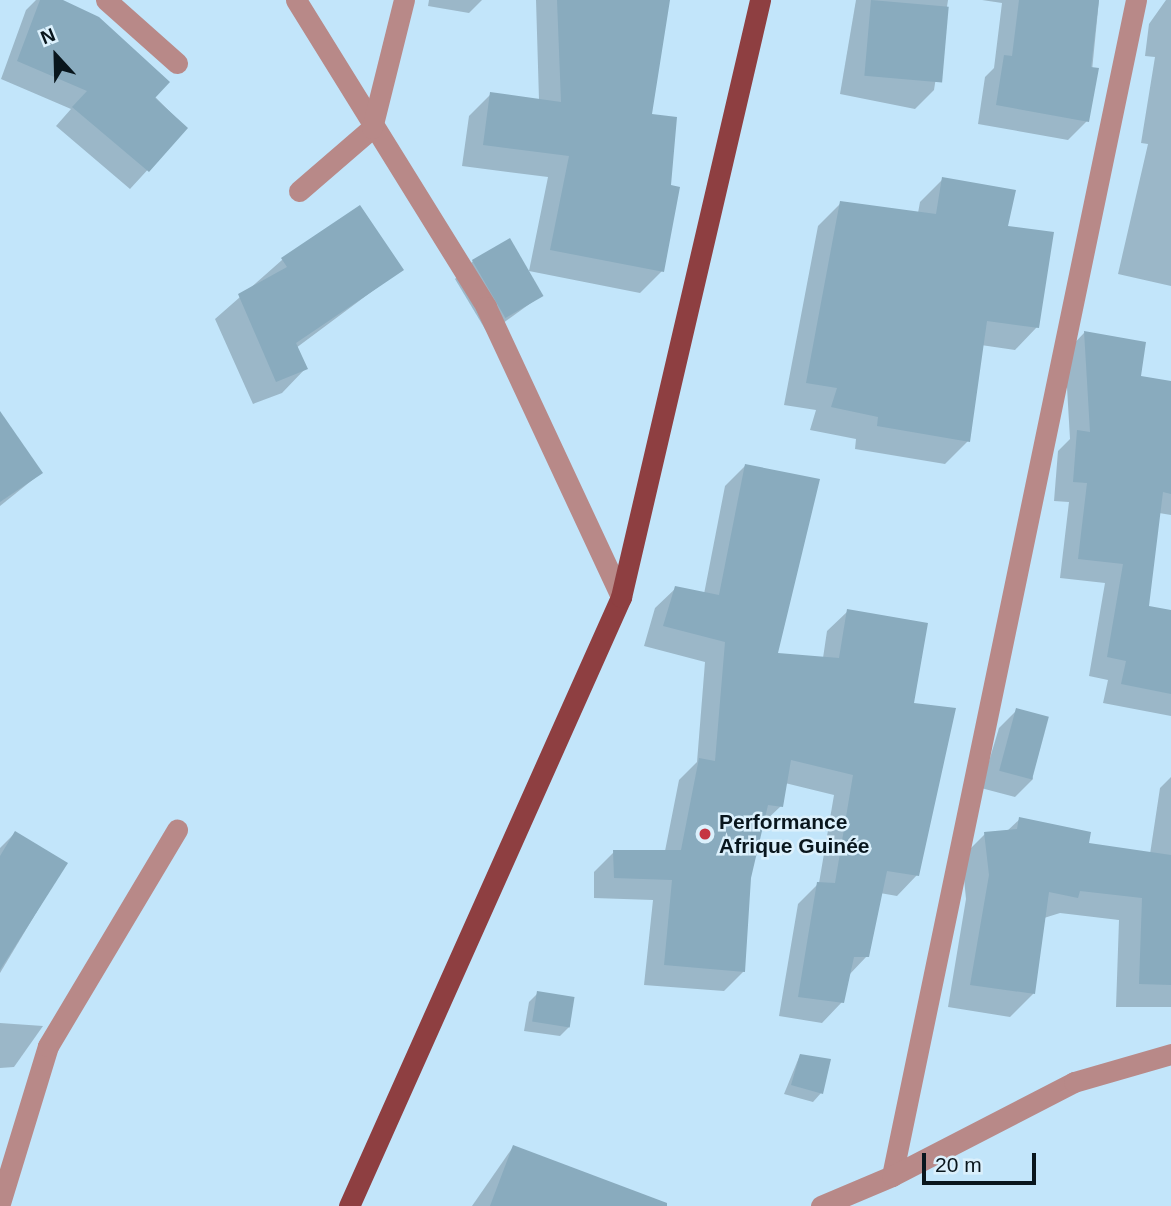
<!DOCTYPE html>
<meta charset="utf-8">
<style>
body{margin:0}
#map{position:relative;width:1171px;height:1206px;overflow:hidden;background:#c2e5fa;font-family:Arial,sans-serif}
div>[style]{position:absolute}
.shadow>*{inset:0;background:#0003}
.building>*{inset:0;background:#89abbe;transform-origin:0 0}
.minor>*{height:21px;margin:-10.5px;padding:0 10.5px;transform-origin:10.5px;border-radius:10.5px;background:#b88988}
.major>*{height:21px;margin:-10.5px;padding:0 10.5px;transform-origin:10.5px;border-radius:10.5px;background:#8e3f41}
.dots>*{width:19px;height:19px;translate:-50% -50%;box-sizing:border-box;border:4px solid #dbf0fc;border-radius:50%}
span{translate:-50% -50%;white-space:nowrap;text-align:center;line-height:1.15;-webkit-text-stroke:5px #dbf0fc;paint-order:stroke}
.poi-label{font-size:21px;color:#09161d;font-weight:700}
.left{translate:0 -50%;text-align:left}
.north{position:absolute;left:21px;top:21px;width:70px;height:70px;-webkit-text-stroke:5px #dbf0fc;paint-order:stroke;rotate:338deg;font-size:19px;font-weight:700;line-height:28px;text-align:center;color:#09161d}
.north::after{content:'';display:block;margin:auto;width:24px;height:32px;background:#09161d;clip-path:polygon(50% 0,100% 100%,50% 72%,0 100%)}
.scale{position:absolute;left:922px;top:1153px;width:114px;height:32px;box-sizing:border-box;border:4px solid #09161d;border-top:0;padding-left:9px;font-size:21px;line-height:24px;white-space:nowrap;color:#09161d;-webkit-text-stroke:5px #dbf0fc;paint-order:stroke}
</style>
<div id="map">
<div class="shadow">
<i style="clip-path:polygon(36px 0,59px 0,186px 128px,130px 189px,56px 126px,71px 109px,1px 79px,26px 10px)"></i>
<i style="clip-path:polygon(429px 0,482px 0,469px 13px,428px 6px)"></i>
<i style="clip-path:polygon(536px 0,668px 0,650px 115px,662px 271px,640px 293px,529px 271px,548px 177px,462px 166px,469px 116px,491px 94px,539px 100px)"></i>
<i style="clip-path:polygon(856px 0,948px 0,934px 90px,915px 109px,840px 94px)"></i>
<i style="clip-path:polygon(982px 0,1099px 0,1087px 121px,1068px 140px,978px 124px,985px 77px,994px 68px,1002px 3px)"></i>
<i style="clip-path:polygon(1166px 0,1171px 0,1171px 286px,1118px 274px,1148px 144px,1141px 143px,1155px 57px,1145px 56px,1149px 24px)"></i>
<i style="clip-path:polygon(943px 179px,1006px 228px,1037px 327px,1015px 350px,981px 345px,968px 441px,945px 464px,855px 449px,856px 439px,810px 430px,816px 410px,784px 405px,818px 226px,841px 203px,918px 213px,920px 202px)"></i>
<i style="clip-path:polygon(360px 208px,402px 269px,296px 348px,305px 369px,282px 393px,253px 404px,215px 319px,282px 260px)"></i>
<i style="clip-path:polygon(473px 261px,542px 295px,488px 334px,455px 279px)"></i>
<i style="clip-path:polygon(1084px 333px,1144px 344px,1139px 377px,1171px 383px,1171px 515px,1159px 513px,1147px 607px,1171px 612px,1171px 716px,1103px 703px,1108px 680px,1089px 676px,1105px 583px,1060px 578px,1069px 502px,1054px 501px,1058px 451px,1070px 439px,1065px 353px)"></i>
<i style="clip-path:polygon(0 431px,41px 473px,0 506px)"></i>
<i style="clip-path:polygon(745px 466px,776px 654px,823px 658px,827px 631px,848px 611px,912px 704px,917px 875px,897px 896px,880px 893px,867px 956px,848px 976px,842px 1002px,822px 1023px,779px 1016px,798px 904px,819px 883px,834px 795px,785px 783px,781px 806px,761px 825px,749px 878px,744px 971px,724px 991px,644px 985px,653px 900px,594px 898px,594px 872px,614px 852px,665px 851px,679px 780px,697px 762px,705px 662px,644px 646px,655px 608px,676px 588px,704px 594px,725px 486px)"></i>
<i style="clip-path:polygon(1017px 710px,1033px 779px,1015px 797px,981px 788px,999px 728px)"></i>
<i style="clip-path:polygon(1171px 777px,1171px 1007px,1116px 1007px,1119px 920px,1060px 913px,1044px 918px,1033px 994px,1010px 1017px,948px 1007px,966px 899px,962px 857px,985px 834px,1006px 832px,1020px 819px,1087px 845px,1150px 854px,1160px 788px)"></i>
<i style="clip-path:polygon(15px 833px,66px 863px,0 973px,0 848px)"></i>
<i style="clip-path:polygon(538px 993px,569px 1027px,560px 1036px,524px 1031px,529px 1002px)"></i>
<i style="clip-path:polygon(0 1023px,43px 1026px,14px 1067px,0 1068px)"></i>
<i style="clip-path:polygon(800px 1055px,821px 1093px,813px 1102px,784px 1094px)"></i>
<i style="clip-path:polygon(513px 1147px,567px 1206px,472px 1206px)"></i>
</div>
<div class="building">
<i style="clip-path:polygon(40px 0,63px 0,99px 17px,170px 82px,155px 98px,188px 128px,149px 172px,72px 107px,87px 91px,17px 61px)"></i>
<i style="clip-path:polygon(557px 0,670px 0,652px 114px,677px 117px,671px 185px,680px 187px,664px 272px,550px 250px,569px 156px,483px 145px,490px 92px,561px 102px)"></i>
<i style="left:871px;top:0;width:78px;height:76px;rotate:5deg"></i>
<i style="clip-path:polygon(1019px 0,1099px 0,1091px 67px,1099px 68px,1089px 122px,996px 105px,1004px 55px,1012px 56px)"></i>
<i style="clip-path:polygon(942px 177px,1016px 190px,1008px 226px,1054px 232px,1039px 328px,987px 321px,970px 442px,877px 426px,878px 417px,831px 407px,837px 388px,806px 383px,840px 201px,936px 214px)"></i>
<i style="clip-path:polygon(360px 205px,404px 270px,296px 343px,308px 369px,276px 382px,238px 294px,287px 267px,281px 258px)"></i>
<i style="left:510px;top:238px;width:67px;height:44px;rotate:60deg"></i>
<i style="clip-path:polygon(1084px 331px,1146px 342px,1141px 376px,1171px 381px,1171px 494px,1163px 492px,1149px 606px,1171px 610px,1171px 694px,1121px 684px,1126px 661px,1107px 657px,1123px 564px,1078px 559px,1087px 483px,1073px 482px,1077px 430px,1090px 432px)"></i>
<i style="clip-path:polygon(0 411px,43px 473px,0 502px)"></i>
<i style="clip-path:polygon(745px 464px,820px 479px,778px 653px,839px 658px,847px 609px,928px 623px,914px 703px,956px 708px,919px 876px,887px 871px,869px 957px,854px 957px,844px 1003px,798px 997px,817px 882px,835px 883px,853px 775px,791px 760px,783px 807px,768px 805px,751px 878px,745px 972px,664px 965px,672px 880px,614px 878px,613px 850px,681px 850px,699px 758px,715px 761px,725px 642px,663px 626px,675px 586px,719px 595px)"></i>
<i style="left:1016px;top:708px;width:34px;height:65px;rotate:15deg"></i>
<i style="clip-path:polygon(1019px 817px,1091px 832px,1089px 843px,1171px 855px,1171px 985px,1139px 984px,1142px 898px,1080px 891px,1078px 898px,1049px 892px,1035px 994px,970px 985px,989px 875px,984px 832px,1017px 829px)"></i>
<i style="clip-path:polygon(15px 831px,68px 863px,0 970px,0 856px)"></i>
<i style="left:537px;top:991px;width:38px;height:31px;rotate:9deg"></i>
<i style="clip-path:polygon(800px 1054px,831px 1059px,823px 1094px,791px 1085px)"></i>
<i style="clip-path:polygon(513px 1145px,667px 1203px,667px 1206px,490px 1206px)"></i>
</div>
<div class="minor">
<i style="left:106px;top:0;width:95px;rotate:41.6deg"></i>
<i style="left:296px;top:0;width:361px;rotate:58.2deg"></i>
<i style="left:486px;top:307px;width:320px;rotate:65deg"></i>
<i style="left:299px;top:191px;width:96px;rotate:-40.8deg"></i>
<i style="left:372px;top:128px;width:132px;rotate:-76deg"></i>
<i style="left:892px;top:1176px;width:1201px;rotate:-78.28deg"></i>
<i style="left:0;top:1203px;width:164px;rotate:-73deg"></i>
<i style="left:48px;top:1046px;width:252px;rotate:-59.2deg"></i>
<i style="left:821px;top:1206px;width:77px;rotate:-22.9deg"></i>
<i style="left:892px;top:1176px;width:205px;rotate:-27.3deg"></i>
<i style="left:1074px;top:1082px;width:101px;rotate:-16.1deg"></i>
</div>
<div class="major">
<i style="left:349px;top:1206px;width:667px;rotate:-65.93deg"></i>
<i style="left:621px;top:597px;width:613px;rotate:-76.89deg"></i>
</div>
<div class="dots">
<i style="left:705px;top:834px;background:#c53543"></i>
</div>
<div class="poi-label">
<span class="left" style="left:719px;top:834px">Performance<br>Afrique Guinée</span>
</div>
<div class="north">N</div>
<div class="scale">20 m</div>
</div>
